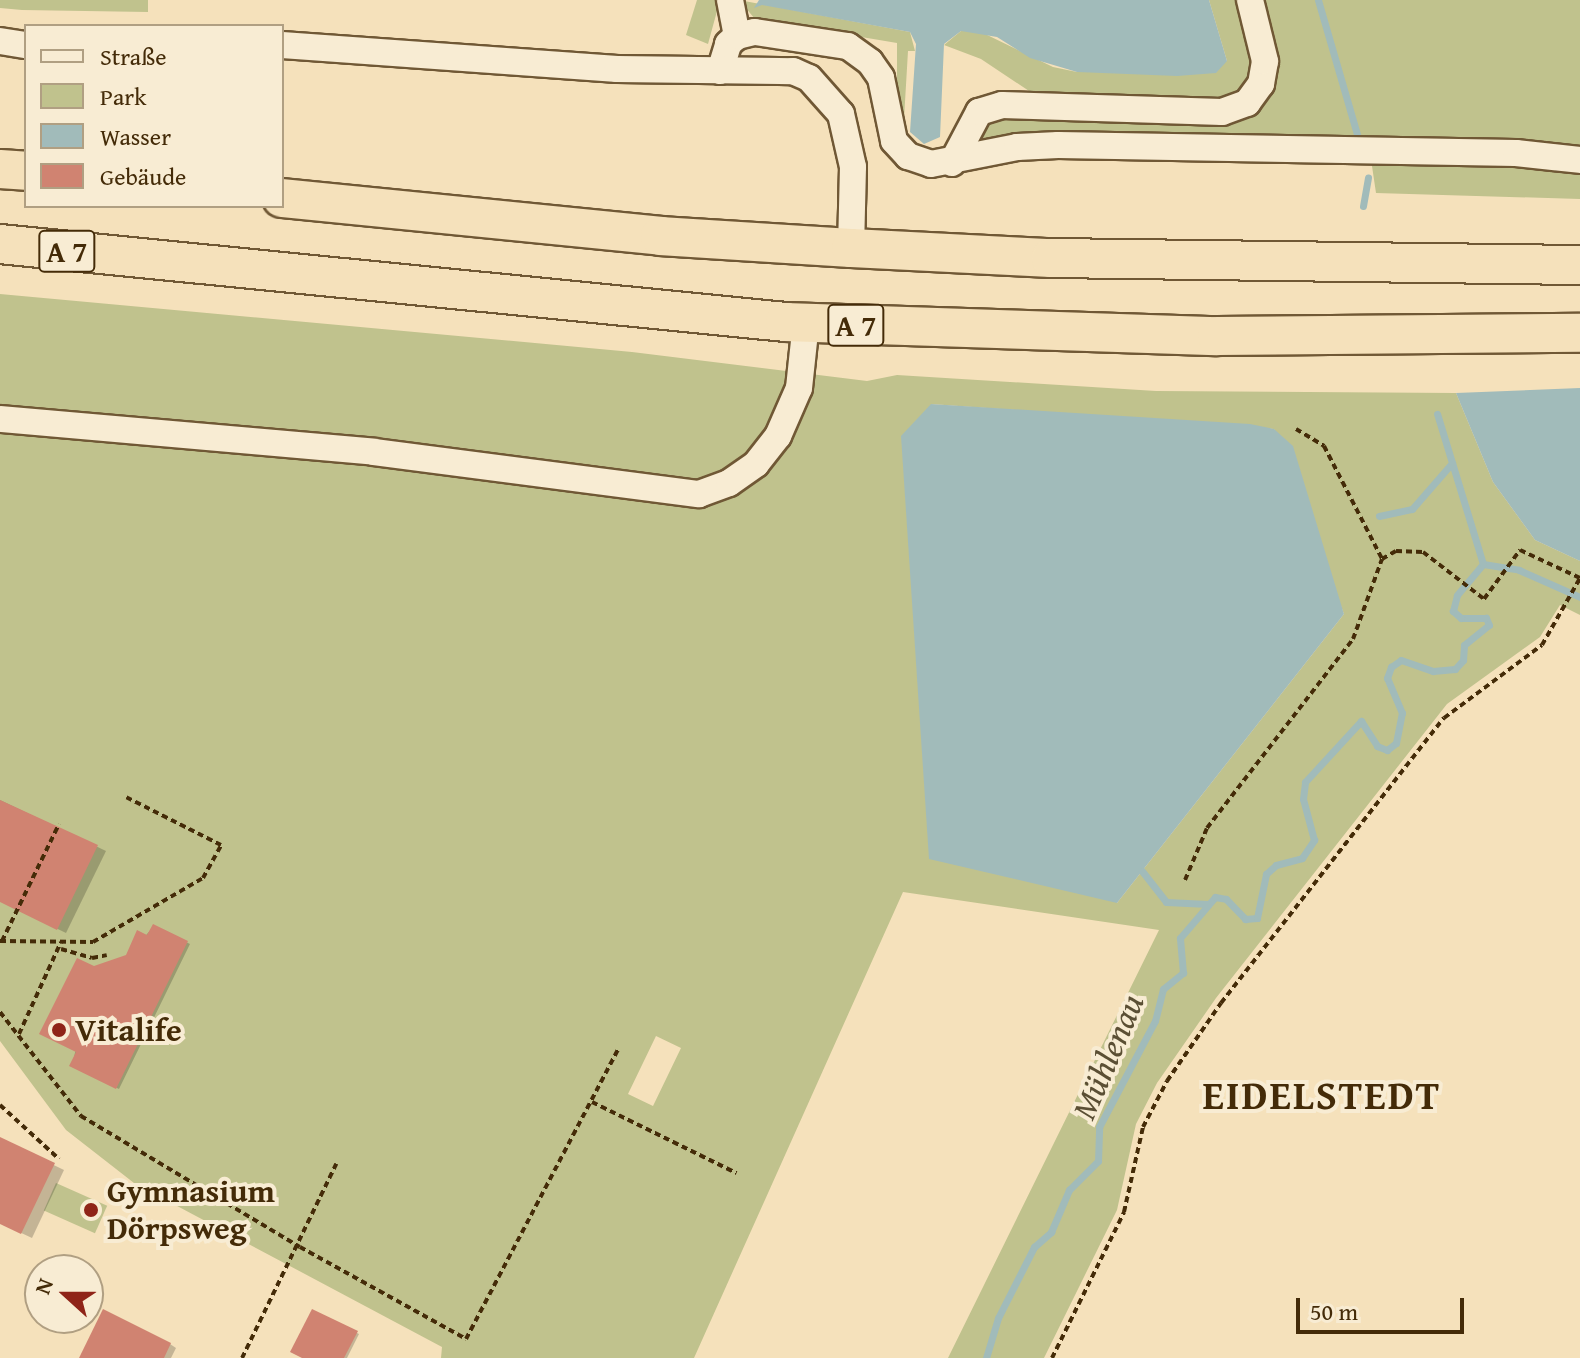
<!DOCTYPE html>
<meta charset="utf-8">
<style>
body{margin:0}
#map{position:relative;width:1580px;height:1358px;overflow:hidden;background:#f5e1bb;font-family:"Gentium Book Plus",serif}
div>[style]{position:absolute}
.green>*{inset:0;background:#c0c28d;transform-origin:0 0}
.water>*{inset:0;background:#a1bbba}
.shadow>*{inset:0;background:#0003}
.stream>*{height:7px;margin:-3.5px;padding:0 3.5px;transform-origin:3.5px;border-radius:3.5px;background:#a1bbba}
.building>*{inset:0;background:#d08371}
.path>*{height:4px;margin-top:-2px;transform-origin:0;background:repeating-linear-gradient(90deg,#442b08 0 6px,transparent 0 10px)}
.roads{filter:drop-shadow(2px 0 #705835) drop-shadow(-2px 0 #705835) drop-shadow(0 2px #705835) drop-shadow(0 -2px #705835)}
.minor>*{height:26px;margin:-13px;padding:0 13px;transform-origin:13px;border-radius:13px;background:#f8ecd3}
.highway>*{height:38px;margin:-19px;padding:0 19px;transform-origin:19px;border-radius:19px;background:#f5e1bb}
.dots>*{width:22px;height:22px;translate:-50% -50%;box-sizing:border-box;border:4px solid #f8ecd3;border-radius:50%}
span{translate:-50% -50%;white-space:nowrap;text-align:center;line-height:1.15;-webkit-text-stroke:8px #f8ecd3;paint-order:stroke}
.shield-label span{padding:2px 6px;background:#f8ecd3;border:2px solid;border-radius:6px;-webkit-text-stroke-width:0}
.shield-label{font-size:30px;color:#442b08;font-weight:700}
.poi-label{font-size:32px;color:#442b08;font-weight:700}
.left{translate:0 -50%;text-align:left}
.water-label{font-size:34px;color:#5b4f34;font-style:italic}
.district-label{font-size:40px;color:#442b08;font-weight:700;letter-spacing:2px}
.legend{position:absolute;left:24px;top:24px;width:260px;height:184px;box-sizing:border-box;background:#f8ecd3;border:2px solid #b09f82;margin:0;padding:10px 14px;list-style:none;font-size:24px;color:#442b08}
.legend li{display:flex;align-items:center;gap:16px;height:40px}
.legend b{width:40px;border:2px solid #b09f82}
.north{position:absolute;left:24px;top:1254px;width:80px;height:80px;box-sizing:border-box;background:#f8ecd3;border:2px solid #b09f82;border-radius:50%;rotate:291deg;font-size:22px;font-weight:700;line-height:32px;text-align:center;color:#442b08}
.north::after{content:'';display:block;margin:auto;width:28px;height:36px;background:#8f2418;clip-path:polygon(50% 0,100% 100%,50% 72%,0 100%)}
.scale{position:absolute;left:1296px;top:1298px;width:168px;height:36px;box-sizing:border-box;border:4px solid #442b08;border-top:0;padding-left:10px;font-size:24px;line-height:28px;white-space:nowrap;color:#442b08;-webkit-text-stroke:6px #f8ecd3;paint-order:stroke}
</style>
<div id="map">
<div class="green">
<i style="clip-path:polygon(0 0,148px 0,148px 12px,22px 10px,0 8px)"></i>
<i style="clip-path:polygon(697px 0,720px 0,708px 44px,686px 35px)"></i>
<i style="clip-path:polygon(739px 0,910px 32px,915px 51px,908px 51px,903px 136px,897px 110px,897px 43px,755px 19px)"></i>
<i style="clip-path:polygon(1209px 0,1243px 0,1258px 46px,1253px 86px,1223px 106px,1038px 97px,981px 59px,944px 45px,961px 31px,979px 31px,1053px 67px,1077px 72px,1227px 61px)"></i>
<i style="clip-path:polygon(1258px 0,1580px 0,1580px 199px,1376px 193px,1369px 146px,962px 150px,990px 115px,1250px 112px)"></i>
<i style="clip-path:polygon(evenodd,0 294px,632px 352px,867px 381px,897px 375px,1156px 391px,1456px 393px,1493px 482px,1535px 540px,1580px 561px,1580px 615px,1560px 605px,1540px 637px,1447px 704px,1216px 998px,1157px 1083px,1136px 1124px,1117px 1210px,1044px 1358px,948px 1358px,1159px 930px,903px 892px,694px 1358px,441px 1358px,442px 1347px,134px 1183px,66px 1130px,0 1041px,0 294px,931px 404px,1274px 429px,1344px 614px,1117px 903px,931px 404px,0 294px,656px 1036px,681px 1048px,653px 1106px,628px 1094px,656px 1036px)"></i>
<i style="left:56px;top:1183px;width:56px;height:30px;rotate:24deg"></i>
</div>
<div class="water">
<i style="clip-path:polygon(759px 0,1209px 0,1227px 61px,1216px 73px,1177px 76px,1077px 72px,1030px 58px,997px 37px,961px 31px,944px 44px,940px 137px,924px 144px,910px 132px,916px 44px,910px 32px,762px 5px,754px 8px)"></i>
<i style="clip-path:polygon(1580px 388px,1580px 561px,1535px 540px,1493px 482px,1456px 393px)"></i>
<i style="clip-path:polygon(931px 404px,1250px 424px,1274px 429px,1293px 446px,1344px 614px,1117px 903px,929px 859px,901px 436px)"></i>
</div>
<div class="shadow">
<i style="clip-path:polygon(0 800px,106px 851px,66px 933px,0 901px)"></i>
<i style="clip-path:polygon(154px 926px,190px 944px,119px 1089px,72px 1066px,94px 968px,127px 957px)"></i>
<i style="clip-path:polygon(0 1139px,64px 1170px,32px 1238px,0 1223px)"></i>
<i style="clip-path:polygon(313px 1311px,359px 1334px,347px 1358px,306px 1358px)"></i>
<i style="clip-path:polygon(170px 1344px,176px 1348px,171px 1358px,81px 1358px)"></i>
</div>
<div class="stream">
<i style="left:1318px;top:0;width:144px;rotate:73.8deg"></i>
<i style="left:1363px;top:206px;width:29px;rotate:-80deg"></i>
<i style="left:1379px;top:516px;width:34px;rotate:-12deg"></i>
<i style="left:1412px;top:509px;width:61px;rotate:-49deg"></i>
<i style="left:1483px;top:564px;width:36px;rotate:9deg"></i>
<i style="left:1519px;top:570px;width:67px;rotate:23.9deg"></i>
<i style="left:1142px;top:871px;width:39px;rotate:52deg"></i>
<i style="left:1166px;top:902px;width:42px;rotate:2.7deg"></i>
<i style="left:986px;top:1358px;width:42px;rotate:-73.3deg"></i>
<i style="left:998px;top:1318px;width:80px;rotate:-63.1deg"></i>
<i style="left:1034px;top:1247px;width:23px;rotate:-41deg"></i>
<i style="left:1051px;top:1232px;width:46px;rotate:-66.8deg"></i>
<i style="left:1069px;top:1190px;width:41px;rotate:-45deg"></i>
<i style="left:1098px;top:1161px;width:34px;rotate:-88deg"></i>
<i style="left:1099px;top:1127px;width:120px;rotate:-62.2deg"></i>
<i style="left:1155px;top:1021px;width:33px;rotate:-76deg"></i>
<i style="left:1163px;top:989px;width:26px;rotate:-39deg"></i>
<i style="left:1183px;top:973px;width:35px;rotate:-95deg"></i>
<i style="left:1180px;top:938px;width:54px;rotate:-49.5deg"></i>
<i style="left:1215px;top:897px;width:11px;rotate:10deg"></i>
<i style="left:1226px;top:899px;width:28px;rotate:46deg"></i>
<i style="left:1245px;top:919px;width:12px;rotate:-5deg"></i>
<i style="left:1257px;top:918px;width:45px;rotate:-78.4deg"></i>
<i style="left:1266px;top:874px;width:13px;rotate:-42deg"></i>
<i style="left:1276px;top:865px;width:27px;rotate:-15deg"></i>
<i style="left:1302px;top:858px;width:22px;rotate:-56deg"></i>
<i style="left:1314px;top:840px;width:42px;rotate:-105deg"></i>
<i style="left:1303px;top:799px;width:17px;rotate:-83deg"></i>
<i style="left:1305px;top:782px;width:83px;rotate:-47.4deg"></i>
<i style="left:1361px;top:721px;width:30px;rotate:57deg"></i>
<i style="left:1377px;top:746px;width:11px;rotate:22deg"></i>
<i style="left:1387px;top:750px;width:11px;rotate:-38deg"></i>
<i style="left:1396px;top:743px;width:31px;rotate:-79deg"></i>
<i style="left:1402px;top:713px;width:38px;rotate:-113deg"></i>
<i style="left:1387px;top:678px;width:12px;rotate:-70deg"></i>
<i style="left:1391px;top:667px;width:12px;rotate:-35deg"></i>
<i style="left:1401px;top:660px;width:34px;rotate:19deg"></i>
<i style="left:1433px;top:671px;width:22px;rotate:-5deg"></i>
<i style="left:1455px;top:669px;width:12px;rotate:-48deg"></i>
<i style="left:1463px;top:660px;width:15px;rotate:-86deg"></i>
<i style="left:1464px;top:645px;width:32px;rotate:-39deg"></i>
<i style="left:1489px;top:625px;width:8px;rotate:-113deg"></i>
<i style="left:1486px;top:618px;width:25px;rotate:180deg"></i>
<i style="left:1461px;top:618px;width:11px;rotate:-139deg"></i>
<i style="left:1453px;top:611px;width:16px;rotate:-76deg"></i>
<i style="left:1457px;top:595px;width:40px;rotate:-50deg"></i>
<i style="left:1483px;top:564px;width:157px;rotate:-107deg"></i>
</div>
<div class="building">
<i style="clip-path:polygon(0 800px,98px 845px,57px 930px,0 902px)"></i>
<i style="clip-path:polygon(153px 924px,188px 941px,116px 1089px,69px 1066px,76px 1052px,39px 1034px,77px 958px,94px 966px,126px 955px,137px 930px,147px 935px)"></i>
<i style="clip-path:polygon(0 1137px,55px 1163px,21px 1234px,0 1224px)"></i>
<i style="clip-path:polygon(103px 1309px,171px 1343px,164px 1358px,79px 1358px)"></i>
<i style="clip-path:polygon(312px 1309px,358px 1331px,344px 1358px,302px 1358px,290px 1352px)"></i>
</div>
<div class="path">
<i style="left:1296px;top:429px;width:33px;rotate:31deg"></i>
<i style="left:1324px;top:446px;width:127px;rotate:62.8deg"></i>
<i style="left:1382px;top:559px;width:16px;rotate:-30deg"></i>
<i style="left:1396px;top:551px;width:27px;rotate:2deg"></i>
<i style="left:1423px;top:552px;width:77px;rotate:37.6deg"></i>
<i style="left:1484px;top:599px;width:61px;rotate:-53.7deg"></i>
<i style="left:1520px;top:550px;width:66px;rotate:25deg"></i>
<i style="left:1185px;top:880px;width:56px;rotate:-67.1deg"></i>
<i style="left:1207px;top:828px;width:239px;rotate:-52.3deg"></i>
<i style="left:1353px;top:639px;width:85px;rotate:-70.1deg"></i>
<i style="left:0;top:941px;width:93px;rotate:0.6deg"></i>
<i style="left:93px;top:942px;width:127px;rotate:-30.2deg"></i>
<i style="left:203px;top:878px;width:38px;rotate:-61deg"></i>
<i style="left:221px;top:845px;width:106px;rotate:-153.2deg"></i>
<i style="left:2px;top:941px;width:130px;rotate:-64deg"></i>
<i style="left:61px;top:949px;width:32px;rotate:16deg"></i>
<i style="left:92px;top:958px;width:15px;rotate:-11deg"></i>
<i style="left:0;top:1012px;width:132px;rotate:52.1deg"></i>
<i style="left:81px;top:1116px;width:255px;rotate:30.9deg"></i>
<i style="left:300px;top:1247px;width:190px;rotate:29deg"></i>
<i style="left:466px;top:1339px;width:327px;rotate:-62.3deg"></i>
<i style="left:19px;top:1034px;width:101px;rotate:-65.5deg"></i>
<i style="left:592px;top:1102px;width:161px;rotate:26.2deg"></i>
<i style="left:0;top:1105px;width:80px;rotate:42.5deg"></i>
<i style="left:242px;top:1358px;width:216px;rotate:-64.1deg"></i>
<i style="left:1052px;top:1358px;width:163px;rotate:-63.7deg"></i>
<i style="left:1124px;top:1212px;width:87px;rotate:-77.4deg"></i>
<i style="left:1143px;top:1127px;width:52px;rotate:-62.4deg"></i>
<i style="left:1167px;top:1081px;width:95px;rotate:-55.3deg"></i>
<i style="left:1221px;top:1003px;width:362px;rotate:-52deg"></i>
<i style="left:1444px;top:718px;width:122px;rotate:-36.7deg"></i>
<i style="left:1542px;top:645px;width:77px;rotate:-60.4deg"></i>
</div>
<div class="roads">
<div class="minor">
<i style="left:730px;top:0;width:37px;rotate:79deg"></i>
<i style="left:0;top:41px;width:26px;rotate:9deg"></i>
<i style="left:282px;top:45px;width:336px;rotate:4.1deg"></i>
<i style="left:617px;top:69px;width:176px;rotate:0.7deg"></i>
<i style="left:793px;top:71px;width:17px;rotate:24deg"></i>
<i style="left:809px;top:78px;width:48px;rotate:48.4deg"></i>
<i style="left:841px;top:114px;width:54px;rotate:77.2deg"></i>
<i style="left:853px;top:167px;width:81px;rotate:91.4deg"></i>
<i style="left:720px;top:71px;width:28px;rotate:-73deg"></i>
<i style="left:728px;top:44px;width:12px;rotate:-42deg"></i>
<i style="left:737px;top:36px;width:18px;rotate:-13deg"></i>
<i style="left:755px;top:32px;width:94px;rotate:8.6deg"></i>
<i style="left:848px;top:46px;width:27px;rotate:36deg"></i>
<i style="left:870px;top:62px;width:19px;rotate:55deg"></i>
<i style="left:881px;top:78px;width:64px;rotate:78.3deg"></i>
<i style="left:894px;top:141px;width:21px;rotate:47deg"></i>
<i style="left:908px;top:156px;width:24px;rotate:19deg"></i>
<i style="left:931px;top:164px;width:88px;rotate:-11.2deg"></i>
<i style="left:1017px;top:147px;width:41px;rotate:-2.8deg"></i>
<i style="left:1058px;top:145px;width:458px;rotate:1deg"></i>
<i style="left:1516px;top:153px;width:64px;rotate:6.2deg"></i>
<i style="left:952px;top:163px;width:58px;rotate:-62.1deg"></i>
<i style="left:979px;top:112px;width:24px;rotate:-17deg"></i>
<i style="left:1002px;top:105px;width:220px;rotate:1.8deg"></i>
<i style="left:1222px;top:112px;width:27px;rotate:-20deg"></i>
<i style="left:1247px;top:103px;width:24px;rotate:-54deg"></i>
<i style="left:1261px;top:84px;width:23px;rotate:-80deg"></i>
<i style="left:1265px;top:61px;width:63px;rotate:-103.8deg"></i>
<i style="left:0;top:419px;width:375px;rotate:5deg"></i>
<i style="left:374px;top:452px;width:328px;rotate:7.4deg"></i>
<i style="left:699px;top:494px;width:32px;rotate:-20deg"></i>
<i style="left:729px;top:483px;width:33px;rotate:-35deg"></i>
<i style="left:756px;top:464px;width:36px;rotate:-52deg"></i>
<i style="left:778px;top:436px;width:52px;rotate:-66.4deg"></i>
<i style="left:799px;top:388px;width:66px;rotate:-83.9deg"></i>
</div>
<div class="highway">
<i style="left:0;top:169px;width:26px;rotate:4deg"></i>
<i style="left:282px;top:198px;width:380px;rotate:5.7deg"></i>
<i style="left:660px;top:236px;width:191px;rotate:3.6deg"></i>
<i style="left:851px;top:248px;width:200px;rotate:2.9deg"></i>
<i style="left:1051px;top:258px;width:529px;rotate:0.76deg"></i>
<i style="left:0;top:244px;width:789px;rotate:5.67deg"></i>
<i style="left:785px;top:322px;width:432px;rotate:1.9deg"></i>
<i style="left:1217px;top:336px;width:363px;rotate:-0.5deg"></i>
</div>
</div>
<div class="dots">
<i style="left:59px;top:1030px;background:#8f2418"></i>
<i style="left:91px;top:1210px;background:#8f2418"></i>
</div>
<div class="shield-label">
<span style="left:67px;top:251px">A 7</span>
<span style="left:856px;top:325px">A 7</span>
</div>
<div class="poi-label">
<span class="left" style="left:75px;top:1030px">Vitalife</span>
<span class="left" style="left:107px;top:1210px">Gymnasium<br>Dörpsweg</span>
</div>
<div class="water-label">
<span style="left:1107px;top:1056px;rotate:-67deg">Mühlenau</span>
</div>
<div class="district-label">
<span style="left:1322px;top:1095px">EIDELSTEDT</span>
</div>
<ul class="legend">
<li><b style="height:10px;background:#f8ecd3"></b>Straße</li>
<li><b style="height:22px;background:#c0c28d"></b>Park</li>
<li><b style="height:22px;background:#a1bbba"></b>Wasser</li>
<li><b style="height:22px;background:#d08371"></b>Gebäude</li>
</ul>
<div class="north">N</div>
<div class="scale">50 m</div>
</div>
